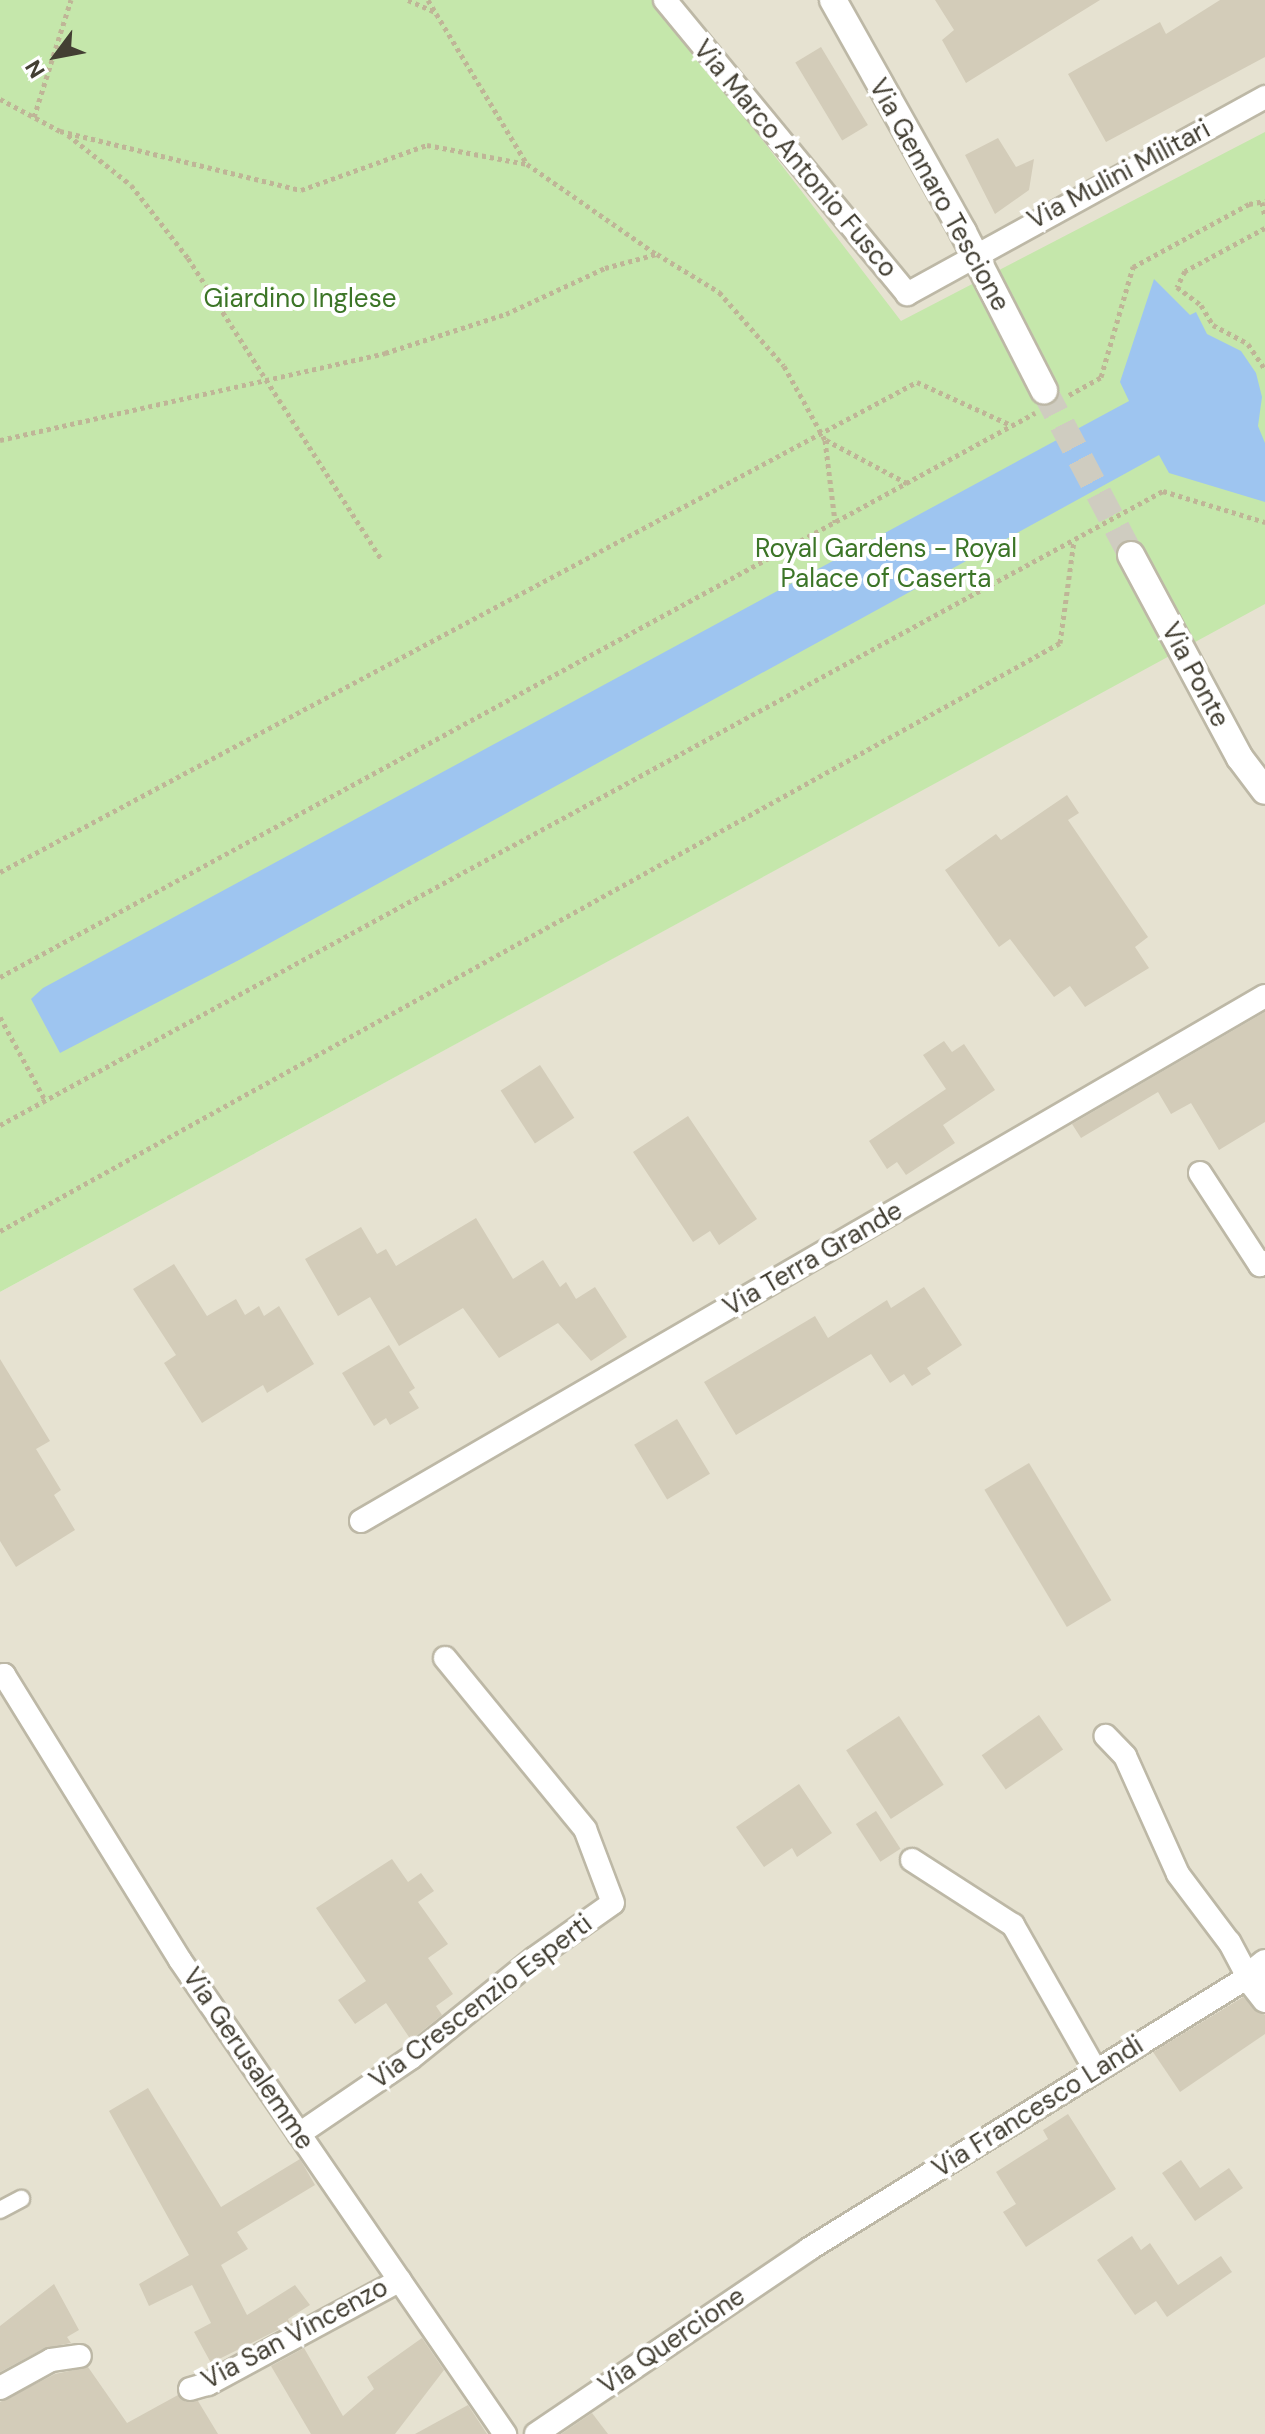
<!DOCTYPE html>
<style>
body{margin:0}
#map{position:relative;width:1265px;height:2434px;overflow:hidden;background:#f2efe3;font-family:"DM Sans",sans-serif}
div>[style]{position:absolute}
.residential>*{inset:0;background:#e6e2d1}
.green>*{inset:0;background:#c5e7ab}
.water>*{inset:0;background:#9ec5f0}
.building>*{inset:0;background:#d3ccb9;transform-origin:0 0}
.tertiary-tunnel>*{height:26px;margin-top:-13px;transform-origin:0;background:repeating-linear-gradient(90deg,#cfccc0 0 26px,transparent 0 39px)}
.path>*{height:5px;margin-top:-2.5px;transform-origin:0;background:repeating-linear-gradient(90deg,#bfb597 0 4px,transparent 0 8px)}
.roads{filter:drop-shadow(2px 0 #bdb8a6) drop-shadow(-2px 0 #bdb8a6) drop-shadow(0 2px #bdb8a6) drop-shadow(0 -2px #bdb8a6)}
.pedestrian>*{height:16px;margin:-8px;padding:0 8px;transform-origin:8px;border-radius:8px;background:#fff}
.minor>*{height:22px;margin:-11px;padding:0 11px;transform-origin:11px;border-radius:11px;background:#fff}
.tertiary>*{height:26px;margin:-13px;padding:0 13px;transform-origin:13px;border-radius:13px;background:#fff}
span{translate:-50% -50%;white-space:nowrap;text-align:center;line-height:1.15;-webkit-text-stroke:8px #fff;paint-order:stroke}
.street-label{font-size:26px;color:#433f33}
.park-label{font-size:26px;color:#3c7527}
.north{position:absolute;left:16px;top:16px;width:80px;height:80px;-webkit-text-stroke:6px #fff;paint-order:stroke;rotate:238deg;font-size:22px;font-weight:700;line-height:32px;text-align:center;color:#433f33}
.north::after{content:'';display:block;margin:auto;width:28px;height:36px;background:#433f33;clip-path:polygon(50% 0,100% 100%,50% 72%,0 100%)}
</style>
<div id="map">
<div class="residential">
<i style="clip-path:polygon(655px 0,1265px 0,1265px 2434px,0 2434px,0 1292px,1157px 662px)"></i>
</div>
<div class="green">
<i style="clip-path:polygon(0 0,655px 0,901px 321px,1265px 132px,1265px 604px,0 1292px)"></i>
</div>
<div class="water">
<i style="clip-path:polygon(1154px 279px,1190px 315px,1196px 312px,1207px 334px,1241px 351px,1256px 373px,1262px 397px,1258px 426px,1265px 443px,1265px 502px,1169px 473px,1159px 455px,239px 960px,60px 1053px,31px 999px,43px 988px,1129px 401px,1120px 382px)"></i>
</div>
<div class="building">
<i style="clip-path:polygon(935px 0,1100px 0,966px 83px,942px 40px,954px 30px)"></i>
<i style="clip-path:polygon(1220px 0,1265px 0,1265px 57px,1106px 142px,1068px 74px,1160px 22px,1166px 34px)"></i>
<i style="left:821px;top:47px;width:91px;height:30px;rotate:59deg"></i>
<i style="clip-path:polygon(998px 138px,1016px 167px,1034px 159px,1029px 190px,995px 214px,965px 155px)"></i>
<i style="clip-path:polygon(1067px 795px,1079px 813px,1068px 820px,1148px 937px,1135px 947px,1149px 968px,1085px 1007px,1070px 986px,1054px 997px,1010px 939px,999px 947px,945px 870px,996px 834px,1001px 840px)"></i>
<i style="clip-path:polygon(1265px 1012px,1265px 1122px,1219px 1150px,1191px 1103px,1171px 1114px,1158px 1092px,1081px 1138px,1072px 1124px)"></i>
<i style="clip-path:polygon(944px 1041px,952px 1052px,964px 1044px,995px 1090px,943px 1125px,955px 1143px,906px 1175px,897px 1162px,887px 1169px,869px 1141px,946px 1089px,923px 1055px)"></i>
<i style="left:540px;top:1065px;width:63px;height:47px;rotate:57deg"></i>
<i style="clip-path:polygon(688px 1116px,757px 1219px,719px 1245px,710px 1231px,693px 1242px,633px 1152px)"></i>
<i style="clip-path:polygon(476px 1218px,513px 1279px,543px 1260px,560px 1287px,566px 1282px,576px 1299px,595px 1287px,627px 1337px,591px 1361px,558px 1323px,499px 1358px,463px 1308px,399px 1346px,370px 1297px,338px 1316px,305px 1259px,361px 1227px,377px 1254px,386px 1249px,396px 1266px)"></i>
<i style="clip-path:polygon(174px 1264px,207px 1316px,236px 1299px,245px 1315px,259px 1306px,264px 1316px,279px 1306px,314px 1364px,267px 1393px,263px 1385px,202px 1423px,164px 1363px,176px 1355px,133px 1289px)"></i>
<i style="clip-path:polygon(924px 1287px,962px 1345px,927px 1368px,931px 1374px,912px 1386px,904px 1374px,890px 1383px,871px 1354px,736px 1435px,704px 1382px,815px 1316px,828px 1338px,887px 1300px,891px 1308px)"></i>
<i style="clip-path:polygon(389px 1345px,415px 1388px,409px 1392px,419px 1408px,390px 1425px,386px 1418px,374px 1426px,342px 1373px)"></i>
<i style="clip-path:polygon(0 1359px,50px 1441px,36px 1449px,61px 1490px,54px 1495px,75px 1530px,16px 1567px,0 1541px)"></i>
<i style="left:677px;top:1419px;width:64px;height:50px;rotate:59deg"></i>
<i style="left:1029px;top:1463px;width:160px;height:52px;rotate:59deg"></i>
<i style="left:1039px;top:1715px;width:42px;height:70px;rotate:55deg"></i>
<i style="left:899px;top:1716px;width:82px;height:63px;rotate:57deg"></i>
<i style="clip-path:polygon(799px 1784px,832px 1833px,797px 1857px,792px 1848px,764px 1867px,736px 1827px)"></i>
<i style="left:876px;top:1811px;width:45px;height:24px;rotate:57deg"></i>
<i style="clip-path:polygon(392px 1859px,408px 1882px,421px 1873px,434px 1891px,418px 1902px,448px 1944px,428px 1958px,453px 1994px,436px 2006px,442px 2015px,411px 2040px,386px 2003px,355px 2024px,338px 2000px,366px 1981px,316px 1908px)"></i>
<i style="clip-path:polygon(1243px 1997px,1265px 2015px,1265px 2034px,1180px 2092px,1153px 2052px)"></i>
<i style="clip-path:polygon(148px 2088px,221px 2207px,300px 2159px,315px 2185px,237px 2232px,248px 2249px,221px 2265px,247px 2315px,295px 2285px,310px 2305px,288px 2319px,290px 2324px,211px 2363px,194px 2332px,211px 2323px,192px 2285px,149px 2306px,139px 2284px,189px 2255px,109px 2111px)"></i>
<i style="clip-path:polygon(1068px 2114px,1116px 2189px,1026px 2247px,1003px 2212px,1016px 2204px,996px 2172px,1048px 2139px,1043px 2130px)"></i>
<i style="clip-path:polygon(1181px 2160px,1200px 2188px,1229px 2168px,1243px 2188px,1195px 2221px,1162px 2173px)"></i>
<i style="clip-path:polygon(1132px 2236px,1141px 2250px,1150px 2243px,1178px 2285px,1221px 2256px,1232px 2272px,1167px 2317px,1156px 2301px,1135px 2315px,1097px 2260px)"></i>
<i style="clip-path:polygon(54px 2284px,79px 2330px,67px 2337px,71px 2343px,45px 2348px,0 2372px,0 2326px)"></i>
<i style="clip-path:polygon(422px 2338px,444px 2370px,395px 2434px,311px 2434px,271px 2366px,304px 2348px,343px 2416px,374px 2389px,367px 2377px)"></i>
<i style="clip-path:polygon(88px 2367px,127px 2423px,178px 2395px,186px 2402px,198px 2401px,218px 2434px,0 2434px,0 2402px,55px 2374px)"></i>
<i style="clip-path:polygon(468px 2405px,487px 2434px,415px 2434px)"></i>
<i style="clip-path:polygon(592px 2413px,608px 2434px,561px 2434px)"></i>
</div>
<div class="tertiary-tunnel">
<i style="left:1044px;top:390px;width:187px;rotate:62.2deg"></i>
</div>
<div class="path">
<i style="left:408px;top:0;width:32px;rotate:24deg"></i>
<i style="left:428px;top:0;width:192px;rotate:58.9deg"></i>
<i style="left:527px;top:164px;width:157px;rotate:34.9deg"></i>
<i style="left:0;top:99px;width:68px;rotate:28.1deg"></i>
<i style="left:60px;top:131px;width:248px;rotate:13.8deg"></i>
<i style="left:301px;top:190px;width:134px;rotate:-19.7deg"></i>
<i style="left:427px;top:145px;width:102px;rotate:10.8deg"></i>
<i style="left:34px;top:117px;width:123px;rotate:-72.5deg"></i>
<i style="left:68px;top:135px;width:80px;rotate:38.4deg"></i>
<i style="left:131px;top:185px;width:93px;rotate:52deg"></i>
<i style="left:188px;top:258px;width:358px;rotate:57.3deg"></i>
<i style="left:1262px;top:202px;width:15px;rotate:79deg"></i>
<i style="left:1265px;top:228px;width:91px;rotate:151.7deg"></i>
<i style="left:1185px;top:271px;width:18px;rotate:117deg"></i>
<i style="left:1177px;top:287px;width:30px;rotate:37deg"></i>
<i style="left:1201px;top:305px;width:23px;rotate:59deg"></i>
<i style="left:1213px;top:325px;width:40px;rotate:28deg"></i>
<i style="left:1248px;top:344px;width:30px;rotate:56deg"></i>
<i style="left:1069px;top:395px;width:37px;rotate:-29deg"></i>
<i style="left:1101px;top:377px;width:115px;rotate:-73.8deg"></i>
<i style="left:1133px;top:267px;width:132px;rotate:-28.5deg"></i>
<i style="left:1249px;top:204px;width:16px;rotate:-11deg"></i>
<i style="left:0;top:440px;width:395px;rotate:-12.7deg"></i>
<i style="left:385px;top:353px;width:127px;rotate:-17.9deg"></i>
<i style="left:506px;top:314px;width:109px;rotate:-24.9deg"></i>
<i style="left:605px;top:268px;width:54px;rotate:-15.1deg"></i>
<i style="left:657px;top:254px;width:73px;rotate:31.5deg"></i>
<i style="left:719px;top:292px;width:98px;rotate:48.7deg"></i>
<i style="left:784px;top:366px;width:85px;rotate:61deg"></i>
<i style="left:825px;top:440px;width:83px;rotate:83deg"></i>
<i style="left:826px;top:440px;width:92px;rotate:28deg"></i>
<i style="left:0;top:872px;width:1040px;rotate:-28.12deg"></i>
<i style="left:917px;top:382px;width:103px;rotate:24.6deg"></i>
<i style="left:0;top:977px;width:1179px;rotate:-28.59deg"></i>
<i style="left:0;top:1017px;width:94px;rotate:61.5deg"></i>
<i style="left:0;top:1125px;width:1325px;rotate:-28.6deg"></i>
<i style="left:1163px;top:491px;width:107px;rotate:16.9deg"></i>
<i style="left:0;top:1231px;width:1212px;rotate:-29.02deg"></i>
<i style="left:1060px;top:643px;width:103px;rotate:-82.2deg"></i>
</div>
<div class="roads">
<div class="pedestrian">
<i style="left:0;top:2210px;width:24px;rotate:-28deg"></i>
</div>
<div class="minor">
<i style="left:665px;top:0;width:381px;rotate:50.5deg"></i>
<i style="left:907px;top:294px;width:409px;rotate:-28.8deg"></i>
<i style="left:1200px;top:1173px;width:110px;rotate:56.9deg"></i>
<i style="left:1260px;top:1265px;width:6px;rotate:-31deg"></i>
<i style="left:361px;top:1521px;width:1045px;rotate:-30.15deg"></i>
<i style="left:0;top:1678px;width:5px;rotate:-37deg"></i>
<i style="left:4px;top:1675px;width:335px;rotate:58.3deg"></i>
<i style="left:180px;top:1960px;width:575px;rotate:55.56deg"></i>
<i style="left:912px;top:1860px;width:120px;rotate:32.8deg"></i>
<i style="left:1013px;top:1925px;width:168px;rotate:60.4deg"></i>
<i style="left:299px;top:2134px;width:135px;rotate:-34.2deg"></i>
<i style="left:411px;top:2058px;width:159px;rotate:-38.9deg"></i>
<i style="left:535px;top:1958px;width:95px;rotate:-35.2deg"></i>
<i style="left:613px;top:1903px;width:79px;rotate:-110.7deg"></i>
<i style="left:585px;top:1829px;width:221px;rotate:-129.3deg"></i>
<i style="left:0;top:2388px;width:58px;rotate:-28.8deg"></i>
<i style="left:51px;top:2360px;width:29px;rotate:-8deg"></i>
<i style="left:190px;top:2389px;width:19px;rotate:-16deg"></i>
<i style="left:208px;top:2384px;width:218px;rotate:-28.4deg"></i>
<i style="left:536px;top:2434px;width:330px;rotate:-34.1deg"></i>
<i style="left:809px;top:2249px;width:516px;rotate:-31.78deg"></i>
<i style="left:1248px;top:1977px;width:40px;rotate:-118deg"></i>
<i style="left:1229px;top:1942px;width:85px;rotate:-126.9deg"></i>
<i style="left:1178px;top:1874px;width:129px;rotate:-114.2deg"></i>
<i style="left:1125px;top:1756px;width:28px;rotate:-134deg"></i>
</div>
<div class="tertiary">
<i style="left:833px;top:0;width:266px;rotate:60.7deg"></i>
<i style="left:963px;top:232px;width:178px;rotate:62.9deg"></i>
<i style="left:1131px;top:555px;width:230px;rotate:61.8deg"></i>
<i style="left:1240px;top:758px;width:41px;rotate:52.9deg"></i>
<i style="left:1265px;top:1963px;width:22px;rotate:141deg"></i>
<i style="left:1248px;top:1977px;width:28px;rotate:52deg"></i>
</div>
</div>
<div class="street-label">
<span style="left:795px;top:159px;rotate:50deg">Via Marco Antonio Fusco</span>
<span style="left:1119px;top:175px;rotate:-28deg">Via Mulini Militari</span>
<span style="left:939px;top:195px;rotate:61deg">Via Gennaro Tescione</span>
<span style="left:1195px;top:675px;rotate:62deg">Via Ponte</span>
<span style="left:813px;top:1259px;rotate:-30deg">Via Terra Grande</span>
<span style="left:481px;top:2002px;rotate:-37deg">Via Crescenzio Esperti</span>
<span style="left:248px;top:2059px;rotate:56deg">Via Gerusalemme</span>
<span style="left:1038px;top:2107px;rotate:-32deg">Via Francesco Landi</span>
<span style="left:295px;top:2334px;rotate:-28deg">Via San Vincenzo</span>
<span style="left:672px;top:2341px;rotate:-34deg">Via Quercione</span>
</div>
<div class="park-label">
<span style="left:300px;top:299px">Giardino Inglese</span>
<span style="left:886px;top:564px">Royal Gardens - Royal<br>Palace of Caserta</span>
</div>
<div class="north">N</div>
</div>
